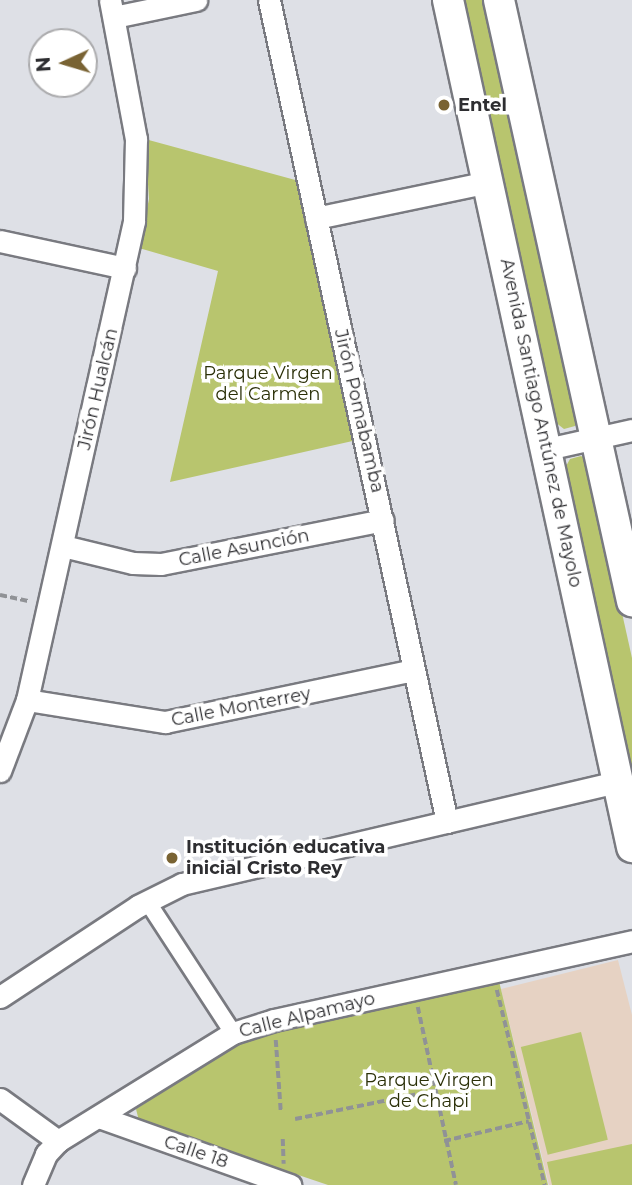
<!DOCTYPE html>
<meta charset="utf-8">
<style>
body{margin:0}
#map{position:relative;width:632px;height:1185px;overflow:hidden;background:#dee0e6;font-family:Montserrat,sans-serif}
div>[style]{position:absolute}
.industrial>*{inset:0;background:#e6d2c3}
.green>*{inset:0;background:#b8c56e;transform-origin:0 0}
.path>*{height:3.5px;margin-top:-1.75px;transform-origin:0;background:repeating-linear-gradient(90deg,#909296 0 7px,transparent 0 10.5px)}
.roads{filter:drop-shadow(2px 0 #797a80) drop-shadow(-2px 0 #797a80) drop-shadow(0 2px #797a80) drop-shadow(0 -2px #797a80)}
.pedestrian>*{height:16px;margin:-8px;padding:0 8px;transform-origin:8px;border-radius:8px;background:#fff}
.minor>*{height:21px;margin:-10.5px;padding:0 10.5px;transform-origin:10.5px;border-radius:10.5px;background:#fff}
.secondary>*{height:30px;margin:-15px;padding:0 15px;transform-origin:15px;border-radius:15px;background:#fff}
.dots>*{width:19px;height:19px;translate:-50% -50%;box-sizing:border-box;border:4px solid #fff;border-radius:50%}
span{translate:-50% -50%;white-space:nowrap;text-align:center;line-height:1.15;-webkit-text-stroke:7px #fff;paint-order:stroke}
.poi-label{font-size:18px;color:#2e2e31;font-weight:700}
.left{translate:0 -50%;text-align:left}
.park-label{font-size:18px;color:#2b3008}
.street-label{font-size:18px;color:#2e2e31}
.north{position:absolute;left:28px;top:28px;width:70px;height:70px;box-sizing:border-box;background:#fff;border:2px solid #ababad;border-radius:50%;rotate:266deg;font-size:19px;font-weight:700;line-height:28px;text-align:center;color:#2e2e31}
.north::after{content:'';display:block;margin:auto;width:24px;height:32px;background:#796333;clip-path:polygon(50% 0,100% 100%,50% 72%,0 100%)}
</style>
<div id="map">
<div class="industrial">
<i style="clip-path:polygon(618px 960px,632px 1015px,632px 1185px,549px 1185px,501px 989px)"></i>
</div>
<div class="green">
<i style="clip-path:polygon(461px 0,486px 0,578px 416px,575px 426px,564px 429px,555px 422px)"></i>
<i style="clip-path:polygon(145px 139px,299px 181px,357px 440px,170px 482px,218px 271px,139px 248px,149px 199px)"></i>
<i style="clip-path:polygon(581px 456px,588px 460px,632px 658px,632px 771px,565px 468px,570px 459px)"></i>
<i style="clip-path:polygon(499px 981px,548px 1185px,328px 1185px,139px 1121px,136px 1109px,237px 1043px,283px 1028px)"></i>
<i style="left:581px;top:1032px;width:111px;height:62px;rotate:76deg"></i>
<i style="clip-path:polygon(632px 1144px,632px 1185px,552px 1185px,547px 1162px)"></i>
</div>
<div class="path">
<i style="left:0;top:595px;width:30px;rotate:12deg"></i>
<i style="left:497px;top:990px;width:201px;rotate:76.2deg"></i>
<i style="left:418px;top:1007px;width:182px;rotate:77.9deg"></i>
<i style="left:276px;top:1040px;width:71px;rotate:86deg"></i>
<i style="left:295px;top:1119px;width:141px;rotate:-11.5deg"></i>
<i style="left:283px;top:1139px;width:25px;rotate:88deg"></i>
<i style="left:444px;top:1141px;width:87px;rotate:-13.2deg"></i>
</div>
<div class="roads">
<div class="pedestrian">
<i style="left:147px;top:901px;width:158px;rotate:56.9deg"></i>
</div>
<div class="minor">
<i style="left:269px;top:0;width:841px;rotate:77.78deg"></i>
<i style="left:114px;top:17px;width:84px;rotate:-11.7deg"></i>
<i style="left:316px;top:218px;width:176px;rotate:-11.8deg"></i>
<i style="left:0;top:241px;width:128px;rotate:12.2deg"></i>
<i style="left:547px;top:449px;width:87px;rotate:-12.6deg"></i>
<i style="left:63px;top:546px;width:72px;rotate:13.7deg"></i>
<i style="left:133px;top:563px;width:28px;rotate:2deg"></i>
<i style="left:161px;top:564px;width:226px;rotate:-11.2deg"></i>
<i style="left:27px;top:700px;width:140px;rotate:9.1deg"></i>
<i style="left:165px;top:722px;width:254px;rotate:-11.8deg"></i>
<i style="left:0;top:771px;width:76px;rotate:-69.2deg"></i>
<i style="left:27px;top:700px;width:491px;rotate:-77.4deg"></i>
<i style="left:134px;top:221px;width:82px;rotate:-88.6deg"></i>
<i style="left:136px;top:139px;width:141px;rotate:-100.6deg"></i>
<i style="left:0;top:997px;width:165px;rotate:-33.4deg"></i>
<i style="left:138px;top:906px;width:49px;rotate:-26.6deg"></i>
<i style="left:182px;top:884px;width:448px;rotate:-13.2deg"></i>
<i style="left:0;top:1099px;width:72px;rotate:35.9deg"></i>
<i style="left:102px;top:1118px;width:200px;rotate:19.6deg"></i>
<i style="left:33px;top:1185px;width:34px;rotate:-67deg"></i>
<i style="left:46px;top:1154px;width:18px;rotate:-47deg"></i>
<i style="left:58px;top:1141px;width:206px;rotate:-31.7deg"></i>
<i style="left:233px;top:1033px;width:43px;rotate:-17.6deg"></i>
<i style="left:274px;top:1020px;width:367px;rotate:-12.4deg"></i>
</div>
<div class="secondary">
<i style="left:448px;top:0;width:867px;rotate:77.74deg"></i>
<i style="left:499px;top:0;width:616px;rotate:77.52deg"></i>
</div>
</div>
<div class="dots">
<i style="left:444px;top:105px;background:#796333"></i>
<i style="left:172px;top:858px;background:#796333"></i>
</div>
<div class="poi-label">
<span class="left" style="left:458px;top:105px">Entel</span>
<span class="left" style="left:186px;top:858px">Institución educativa<br>inicial Cristo Rey</span>
</div>
<div class="park-label">
<span style="left:268px;top:384px">Parque Virgen<br>del Carmen</span>
<span style="left:429px;top:1091px">Parque Virgen<br>de Chapi</span>
</div>
<div class="street-label">
<span style="left:98px;top:389px;rotate:-77deg">Jirón Hualcán</span>
<span style="left:359px;top:411px;rotate:77deg">Jirón Pomabamba</span>
<span style="left:541px;top:423px;rotate:78deg">Avenida Santiago Antúnez de Mayolo</span>
<span style="left:244px;top:548px;rotate:-11deg">Calle Asunción</span>
<span style="left:241px;top:707px;rotate:-11deg">Calle Monterrey</span>
<span style="left:307px;top:1015px;rotate:-14deg">Calle Alpamayo</span>
<span style="left:196px;top:1152px;rotate:19deg">Calle 18</span>
</div>
<div class="north">N</div>
</div>
